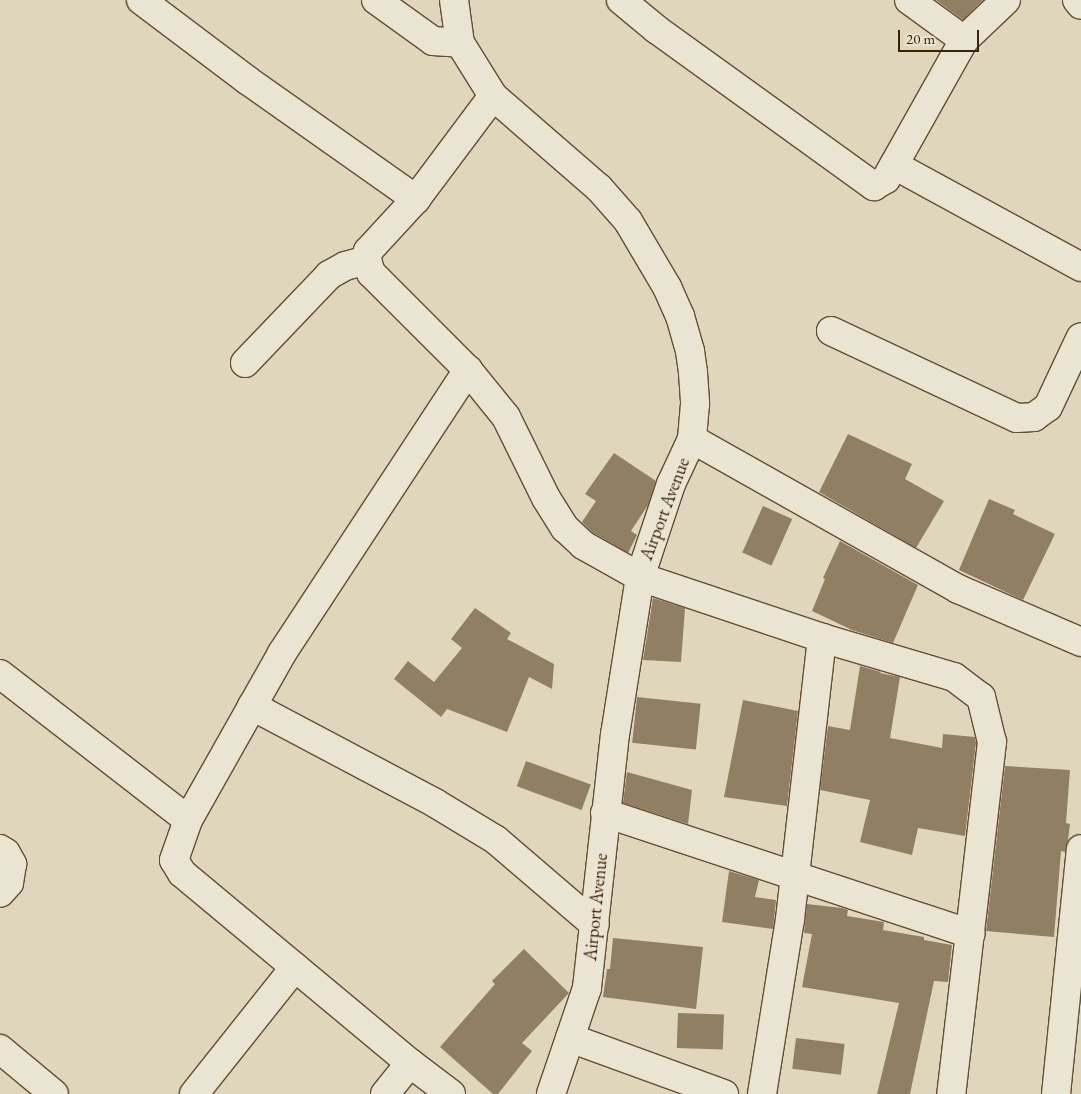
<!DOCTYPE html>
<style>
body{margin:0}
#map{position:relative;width:1081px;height:1094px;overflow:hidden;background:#dfd6bb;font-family:"EB Garamond",serif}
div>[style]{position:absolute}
.building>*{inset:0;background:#917f63;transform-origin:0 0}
.roads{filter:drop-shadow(1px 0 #654e31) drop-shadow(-1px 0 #654e31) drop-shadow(0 1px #654e31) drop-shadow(0 -1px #654e31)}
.minor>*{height:28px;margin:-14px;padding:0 14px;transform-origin:14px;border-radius:14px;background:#eae4d3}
span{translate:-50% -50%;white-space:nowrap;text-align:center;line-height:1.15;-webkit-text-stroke:4px #eae4d3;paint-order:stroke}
.street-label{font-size:18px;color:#3c2103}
.scale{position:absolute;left:898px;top:30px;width:81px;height:22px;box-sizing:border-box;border:2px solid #3c2103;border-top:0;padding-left:6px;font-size:15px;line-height:18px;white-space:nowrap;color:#3c2103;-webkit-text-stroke:4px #eae4d3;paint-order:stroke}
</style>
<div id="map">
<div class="building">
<i style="clip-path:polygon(936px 0,983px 0,963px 20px)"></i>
<i style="clip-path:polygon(848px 434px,912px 464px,905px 479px,944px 501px,916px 548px,819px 492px)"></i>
<i style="clip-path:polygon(614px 453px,656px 481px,648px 505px,631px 531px,637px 535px,628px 553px,592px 532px,582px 522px,596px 501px,585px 494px)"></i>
<i style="clip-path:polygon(989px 499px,1015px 510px,1013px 514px,1055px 534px,1023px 600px,959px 570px)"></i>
<i style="left:763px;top:506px;width:32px;height:51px;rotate:24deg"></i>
<i style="clip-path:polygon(840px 541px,918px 585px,893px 643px,852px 630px,812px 611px,825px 579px,823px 578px)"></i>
<i style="clip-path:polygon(653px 598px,685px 608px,681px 662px,643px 660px)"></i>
<i style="clip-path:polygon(475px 608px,511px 633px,507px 639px,554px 664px,552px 689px,529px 677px,507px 732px,447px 709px,441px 717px,394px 679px,408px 661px,434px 682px,462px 648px,451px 639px)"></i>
<i style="clip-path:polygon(860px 666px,881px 672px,880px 673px,900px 677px,890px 738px,942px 748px,943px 734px,975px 737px,976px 743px,965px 836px,918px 828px,912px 855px,860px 842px,870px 800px,820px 790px,828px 726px,850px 730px)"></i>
<i style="left:637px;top:697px;width:64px;height:46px;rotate:6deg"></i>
<i style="clip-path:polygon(743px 700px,798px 711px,787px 806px,724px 797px)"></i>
<i style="left:526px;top:761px;width:69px;height:27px;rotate:20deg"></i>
<i style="clip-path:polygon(1005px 766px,1070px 770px,1066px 823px,1070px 824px,1068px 840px,1065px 852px,1061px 851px,1054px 937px,986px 931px)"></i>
<i style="clip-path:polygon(627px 772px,692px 790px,688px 824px,623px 803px)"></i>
<i style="clip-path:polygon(729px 871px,759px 880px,755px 897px,776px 900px,773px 929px,722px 922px)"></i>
<i style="clip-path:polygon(807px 904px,842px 908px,848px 910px,847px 916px,884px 922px,883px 930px,924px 937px,924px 940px,952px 945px,948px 982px,934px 981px,910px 1094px,877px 1094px,899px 1003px,802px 987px,812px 934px,804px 933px)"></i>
<i style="clip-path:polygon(613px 938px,703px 947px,696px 1009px,603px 997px,607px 969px,610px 969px)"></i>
<i style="clip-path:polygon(524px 949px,569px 993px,522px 1043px,532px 1051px,498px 1094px,493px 1094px,440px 1047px,495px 984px,492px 981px)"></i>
<i style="left:678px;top:1013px;width:46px;height:35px;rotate:2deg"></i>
<i style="left:796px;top:1038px;width:49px;height:31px;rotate:7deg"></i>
</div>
<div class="roads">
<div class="minor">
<i style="left:141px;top:0;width:133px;rotate:37deg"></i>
<i style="left:247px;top:80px;width:207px;rotate:35.2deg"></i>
<i style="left:376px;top:0;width:70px;rotate:35.7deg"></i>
<i style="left:433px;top:41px;width:27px;rotate:4deg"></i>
<i style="left:454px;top:0;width:43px;rotate:82.1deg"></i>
<i style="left:460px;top:43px;width:62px;rotate:58.1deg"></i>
<i style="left:493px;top:96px;width:140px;rotate:41deg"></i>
<i style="left:599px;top:188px;width:44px;rotate:48.7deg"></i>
<i style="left:628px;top:221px;width:77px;rotate:59.4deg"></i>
<i style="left:667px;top:287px;width:32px;rotate:66deg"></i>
<i style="left:680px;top:316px;width:36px;rotate:74deg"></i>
<i style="left:690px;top:351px;width:22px;rotate:82deg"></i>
<i style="left:693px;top:373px;width:31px;rotate:86deg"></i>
<i style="left:695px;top:404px;width:35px;rotate:95deg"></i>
<i style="left:692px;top:439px;width:50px;rotate:115deg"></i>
<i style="left:671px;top:484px;width:98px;rotate:108.4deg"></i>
<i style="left:640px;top:577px;width:159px;rotate:99deg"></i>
<i style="left:615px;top:734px;width:256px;rotate:96.3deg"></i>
<i style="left:587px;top:988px;width:112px;rotate:108.8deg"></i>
<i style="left:621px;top:0;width:45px;rotate:39.6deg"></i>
<i style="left:656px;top:29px;width:269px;rotate:35.8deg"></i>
<i style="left:874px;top:186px;width:14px;rotate:-30deg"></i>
<i style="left:886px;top:179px;width:159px;rotate:-60.7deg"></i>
<i style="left:964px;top:40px;width:58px;rotate:-43.6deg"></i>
<i style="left:909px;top:0;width:68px;rotate:36deg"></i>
<i style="left:1077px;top:0;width:6px;rotate:51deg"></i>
<i style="left:493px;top:96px;width:129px;rotate:126.8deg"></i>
<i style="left:416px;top:199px;width:71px;rotate:132.7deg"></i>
<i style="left:368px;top:251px;width:9px;rotate:96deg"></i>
<i style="left:367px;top:260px;width:14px;rotate:73deg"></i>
<i style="left:371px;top:273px;width:137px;rotate:45deg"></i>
<i style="left:468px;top:370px;width:60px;rotate:51deg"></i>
<i style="left:506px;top:417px;width:90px;rotate:63.7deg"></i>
<i style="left:546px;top:498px;width:36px;rotate:58deg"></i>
<i style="left:565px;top:528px;width:25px;rotate:43deg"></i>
<i style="left:583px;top:545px;width:65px;rotate:29.3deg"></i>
<i style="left:640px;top:577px;width:192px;rotate:18.5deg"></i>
<i style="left:822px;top:638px;width:138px;rotate:16.5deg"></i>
<i style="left:954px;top:677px;width:34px;rotate:37deg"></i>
<i style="left:981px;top:697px;width:46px;rotate:76.3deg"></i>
<i style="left:992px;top:742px;width:354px;rotate:96.6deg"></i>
<i style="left:894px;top:165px;width:213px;rotate:28.6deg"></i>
<i style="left:831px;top:331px;width:205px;rotate:25.1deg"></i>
<i style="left:1017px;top:418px;width:17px;rotate:-3deg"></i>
<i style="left:1034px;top:417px;width:17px;rotate:-36deg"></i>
<i style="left:1048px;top:407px;width:77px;rotate:-64.8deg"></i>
<i style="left:245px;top:363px;width:122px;rotate:-46.3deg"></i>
<i style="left:329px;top:275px;width:18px;rotate:-29deg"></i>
<i style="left:345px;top:266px;width:23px;rotate:-15deg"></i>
<i style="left:692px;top:439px;width:305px;rotate:29.4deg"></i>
<i style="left:958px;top:589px;width:134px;rotate:23.3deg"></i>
<i style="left:0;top:674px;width:238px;rotate:37.8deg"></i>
<i style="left:252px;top:706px;width:207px;rotate:27.9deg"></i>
<i style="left:435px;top:803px;width:71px;rotate:31.2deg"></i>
<i style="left:496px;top:840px;width:130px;rotate:40.6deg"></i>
<i style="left:605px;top:813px;width:385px;rotate:18.3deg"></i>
<i style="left:0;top:849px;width:7px;rotate:34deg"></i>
<i style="left:6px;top:853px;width:13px;rotate:61deg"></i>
<i style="left:12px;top:864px;width:19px;rotate:99deg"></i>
<i style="left:9px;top:883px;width:13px;rotate:132deg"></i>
<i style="left:570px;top:1038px;width:164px;rotate:20deg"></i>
<i style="left:0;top:1049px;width:70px;rotate:39.8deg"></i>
<i style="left:194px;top:1094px;width:162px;rotate:-51.5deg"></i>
<i style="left:385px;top:1094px;width:40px;rotate:-51deg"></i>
<i style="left:451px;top:1094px;width:51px;rotate:-142.9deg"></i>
<i style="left:410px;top:1063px;width:297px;rotate:-140.2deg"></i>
<i style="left:182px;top:873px;width:15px;rotate:-122deg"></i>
<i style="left:174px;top:860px;width:42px;rotate:-70.7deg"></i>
<i style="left:188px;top:820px;width:192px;rotate:-60.6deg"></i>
<i style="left:282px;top:653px;width:339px;rotate:-56.7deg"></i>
<i style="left:762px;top:1094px;width:177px;rotate:-80.9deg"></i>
<i style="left:790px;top:919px;width:283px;rotate:-83.5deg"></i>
<i style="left:1056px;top:1094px;width:246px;rotate:-84.2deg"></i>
</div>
</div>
<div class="street-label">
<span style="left:665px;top:509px;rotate:-69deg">Airport Avenue</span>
<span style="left:596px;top:907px;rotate:-84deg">Airport Avenue</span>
</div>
<div class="scale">20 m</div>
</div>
